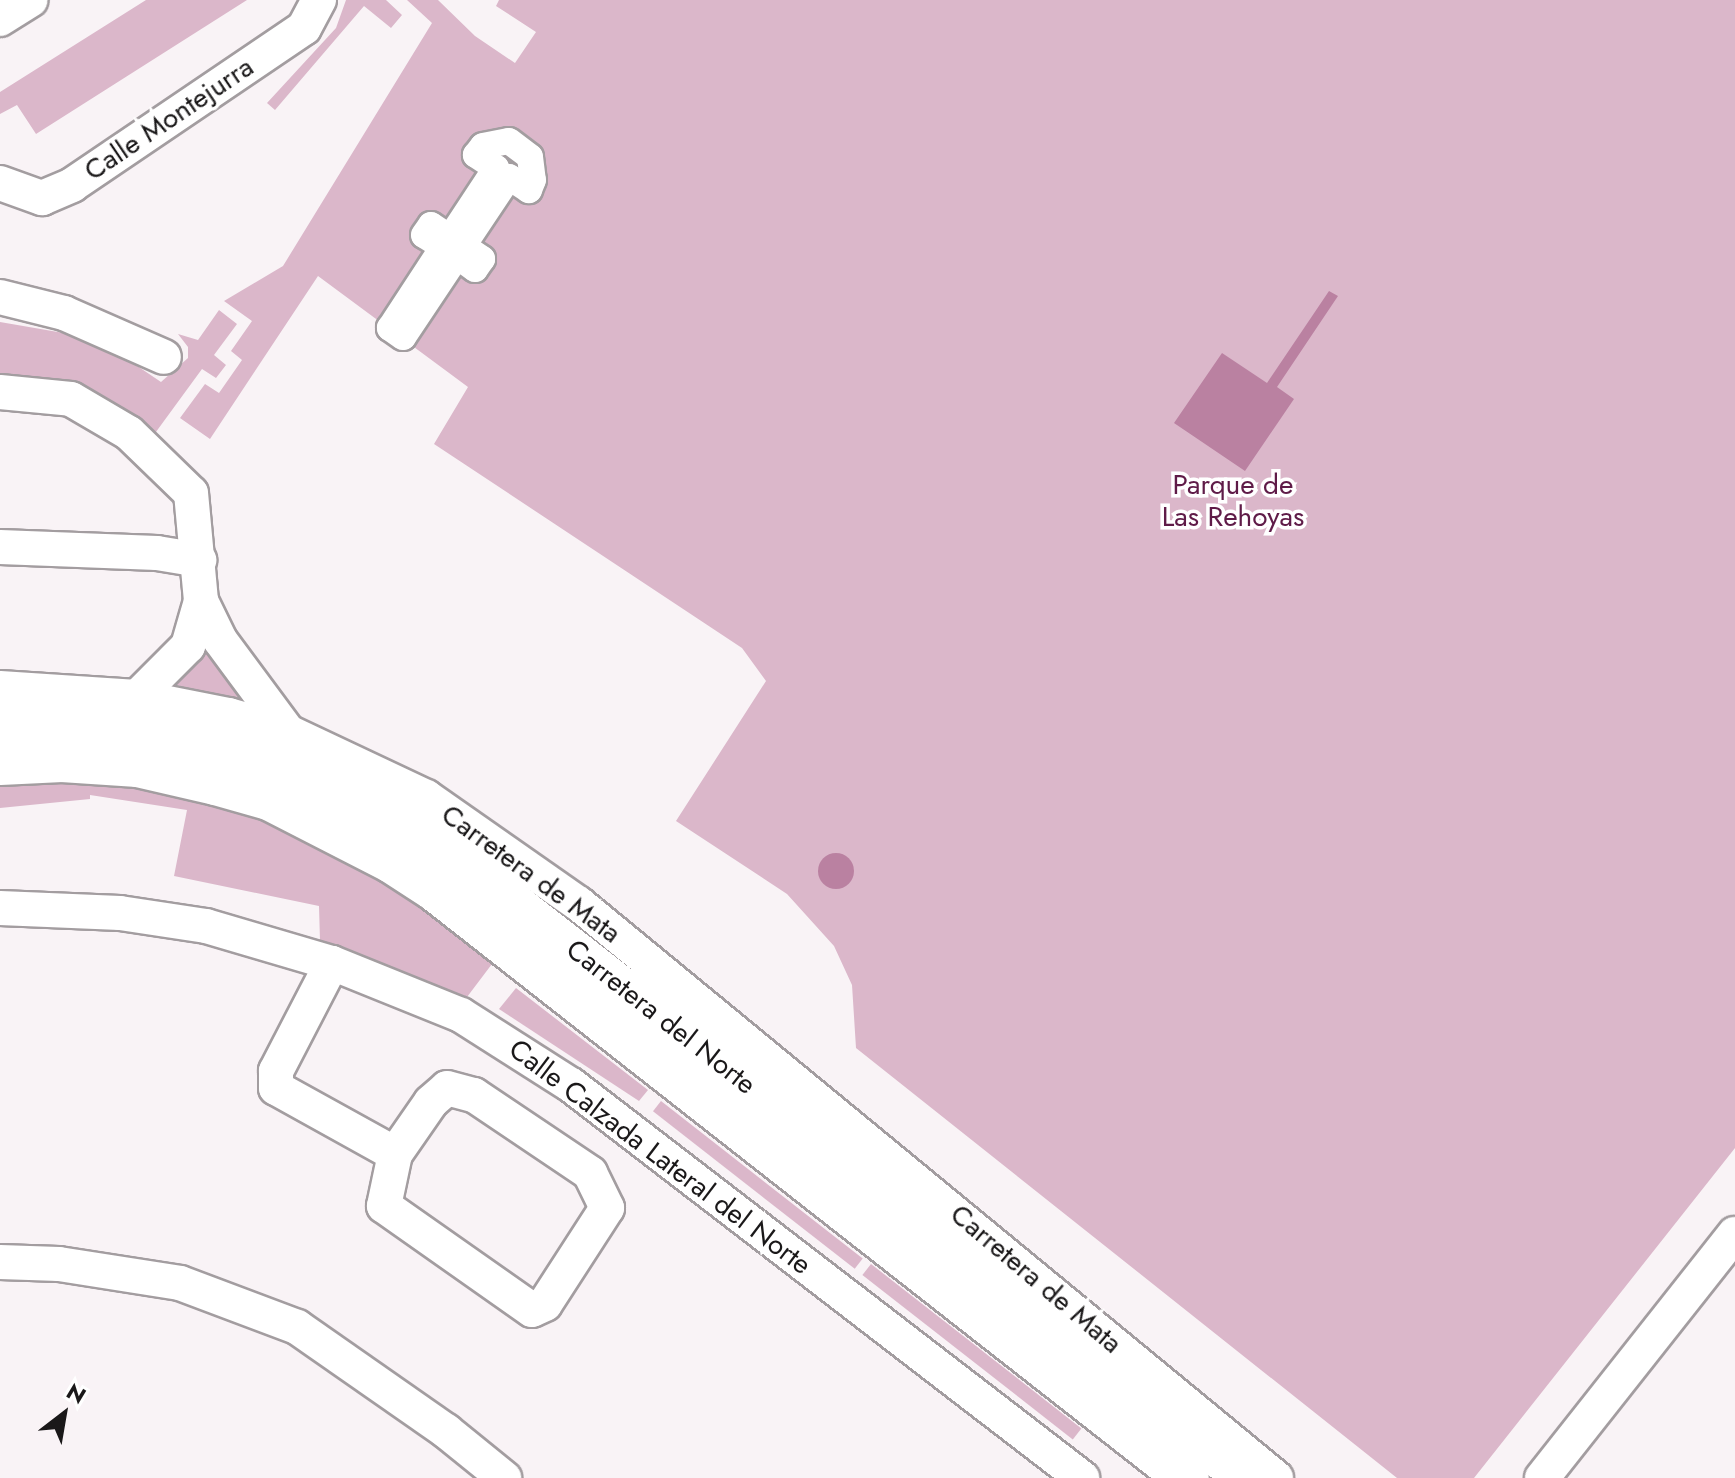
<!DOCTYPE html>
<style>
body{margin:0}
#map{position:relative;width:1735px;height:1478px;overflow:hidden;background:#f9f3f6;font-family:Jost,sans-serif}
div>[style]{position:absolute}
.green>*{inset:0;background:#dbb7ca;transform-origin:0 0}
.water>*{inset:0;background:#ba81a1}
.round{border-radius:50%}
.roads{filter:drop-shadow(2px 0 #a39da0) drop-shadow(-2px 0 #a39da0) drop-shadow(0 2px #a39da0) drop-shadow(0 -2px #a39da0)}
.pedestrian>*{height:26px;margin:-13px;padding:0 13px;transform-origin:13px;border-radius:13px;background:#fff}
.minor>*{height:34px;margin:-17px;padding:0 17px;transform-origin:17px;border-radius:17px;background:#fff}
.tertiary>*{height:44px;margin:-22px;padding:0 22px;transform-origin:22px;border-radius:22px;background:#fff}
span{translate:-50% -50%;white-space:nowrap;text-align:center;line-height:1.15;-webkit-text-stroke:7px #fff;paint-order:stroke}
.street-label{font-size:28px;color:#1a1819}
.park-label{font-size:28px;color:#5f1b48}
.north{position:absolute;left:24px;top:1374px;width:80px;height:80px;-webkit-text-stroke:6px #fff;paint-order:stroke;rotate:31deg;font-size:22px;font-weight:700;line-height:32px;text-align:center;color:#1a1819}
.north::after{content:'';display:block;margin:auto;width:28px;height:36px;background:#1a1819;clip-path:polygon(50% 0,100% 100%,50% 72%,0 100%)}
</style>
<div id="map">
<div class="green">
<i style="clip-path:polygon(146px 0,247px 0,36px 134px,17px 105px,0 114px,0 92px)"></i>
<i style="clip-path:polygon(346px 0,386px 0,402px 15px,391px 28px,364px 6px,275px 110px,267px 103px,336px 28px)"></i>
<i style="clip-path:polygon(407px 0,438px 0,475px 36px,515px 63px,536px 32px,496px 6px,499px 0,1735px 0,1735px 1148px,1474px 1478px,1397px 1478px,856px 1048px,852px 985px,834px 946px,787px 894px,676px 821px,766px 681px,742px 648px,434px 444px,468px 387px,318px 276px,210px 439px,180px 418px,205px 384px,219px 393px,242px 360px,231px 351px,252px 321px,224px 301px,283px 266px,432px 23px)"></i>
<i style="clip-path:polygon(219px 310px,237px 324px,214px 355px,226px 365px,216px 378px,202px 369px,153px 436px,118px 407px,69px 382px,0 373px,0 322px,81px 336px,115px 351px,161px 382px,188px 358px,188px 347px,178px 334px,198px 340px)"></i>
<i style="clip-path:polygon(208px 644px,245px 700px,242px 704px,173px 684px)"></i>
<i style="clip-path:polygon(74px 781px,154px 789px,243px 813px,291px 833px,403px 894px,495px 960px,464px 1001px,320px 941px,319px 906px,174px 876px,187px 810px,90px 795px,90px 799px,0 808px,0 784px)"></i>
<i style="clip-path:polygon(516px 988px,648px 1090px,639px 1101px,499px 1009px)"></i>
<i style="left:661px;top:1101px;width:256px;height:13px;rotate:38deg"></i>
<i style="left:871px;top:1264px;width:267px;height:14px;rotate:38deg"></i>
</div>
<div class="water">
<i style="clip-path:polygon(1329px 291px,1338px 296px,1277px 387px,1294px 399px,1245px 471px,1174px 423px,1222px 353px,1267px 383px)"></i>
<i class="round" style="left:818px;top:853px;width:36px;height:36px"></i>
</div>
<div class="roads">
<div class="pedestrian">
<i style="left:509px;top:141px;width:26px;rotate:37deg"></i>
<i style="left:530px;top:157px;width:23px;rotate:83deg"></i>
<i style="left:533px;top:180px;width:11px;rotate:112deg"></i>
<i style="left:529px;top:190px;width:24px;rotate:-147deg"></i>
<i style="left:509px;top:177px;width:83px;rotate:123.7deg"></i>
<i style="left:463px;top:246px;width:23px;rotate:34deg"></i>
<i style="left:482px;top:259px;width:12px;rotate:125deg"></i>
<i style="left:475px;top:269px;width:22px;rotate:-144deg"></i>
<i style="left:457px;top:256px;width:97px;rotate:123.7deg"></i>
<i style="left:403px;top:337px;width:16px;rotate:-145deg"></i>
<i style="left:390px;top:328px;width:97px;rotate:-56.8deg"></i>
<i style="left:443px;top:247px;width:22px;rotate:-148deg"></i>
<i style="left:424px;top:235px;width:12px;rotate:-55deg"></i>
<i style="left:431px;top:225px;width:23px;rotate:34deg"></i>
<i style="left:450px;top:238px;width:84px;rotate:-56.7deg"></i>
<i style="left:496px;top:168px;width:24px;rotate:-147deg"></i>
<i style="left:476px;top:155px;width:11px;rotate:-52deg"></i>
<i style="left:483px;top:146px;width:26px;rotate:-11deg"></i>
</div>
<div class="minor">
<i style="left:0;top:19px;width:36px;rotate:-32deg"></i>
<i style="left:0;top:183px;width:45px;rotate:19.7deg"></i>
<i style="left:42px;top:198px;width:33px;rotate:-23deg"></i>
<i style="left:72px;top:185px;width:280px;rotate:-34.1deg"></i>
<i style="left:304px;top:28px;width:32px;rotate:-62deg"></i>
<i style="left:0;top:297px;width:66px;rotate:14deg"></i>
<i style="left:64px;top:313px;width:109px;rotate:23.7deg"></i>
<i style="left:0;top:392px;width:71px;rotate:5.6deg"></i>
<i style="left:71px;top:399px;width:67px;rotate:30.4deg"></i>
<i style="left:129px;top:433px;width:86px;rotate:44.1deg"></i>
<i style="left:191px;top:493px;width:108px;rotate:84.7deg"></i>
<i style="left:201px;top:601px;width:47px;rotate:106.1deg"></i>
<i style="left:188px;top:646px;width:72px;rotate:135deg"></i>
<i style="left:0;top:547px;width:157px;rotate:2.2deg"></i>
<i style="left:157px;top:553px;width:43px;rotate:9.5deg"></i>
<i style="left:201px;top:601px;width:43px;rotate:64deg"></i>
<i style="left:220px;top:640px;width:114px;rotate:53.5deg"></i>
<i style="left:0;top:688px;width:137px;rotate:3.8deg"></i>
<i style="left:137px;top:697px;width:94px;rotate:11.1deg"></i>
<i style="left:229px;top:715px;width:61px;rotate:16.1deg"></i>
<i style="left:288px;top:732px;width:153px;rotate:25.2deg"></i>
<i style="left:426px;top:797px;width:187px;rotate:35deg"></i>
<i style="left:579px;top:904px;width:903px;rotate:39.47deg"></i>
<i style="left:0;top:908px;width:120px;rotate:2.4deg"></i>
<i style="left:120px;top:913px;width:87px;rotate:8.6deg"></i>
<i style="left:206px;top:926px;width:131px;rotate:16.4deg"></i>
<i style="left:332px;top:963px;width:139px;rotate:22deg"></i>
<i style="left:461px;top:1015px;width:130px;rotate:32.5deg"></i>
<i style="left:571px;top:1085px;width:645px;rotate:37.56deg"></i>
<i style="left:332px;top:963px;width:122px;rotate:117.4deg"></i>
<i style="left:276px;top:1071px;width:17px;rotate:90deg"></i>
<i style="left:276px;top:1088px;width:136px;rotate:29deg"></i>
<i style="left:395px;top:1154px;width:63px;rotate:-55.3deg"></i>
<i style="left:431px;top:1102px;width:21px;rotate:-41deg"></i>
<i style="left:447px;top:1088px;width:28px;rotate:15deg"></i>
<i style="left:474px;top:1095px;width:140px;rotate:33.9deg"></i>
<i style="left:590px;top:1173px;width:39px;rotate:64deg"></i>
<i style="left:607px;top:1208px;width:114px;rotate:122.9deg"></i>
<i style="left:545px;top:1304px;width:14px;rotate:155deg"></i>
<i style="left:532px;top:1310px;width:181px;rotate:-144.9deg"></i>
<i style="left:384px;top:1206px;width:53px;rotate:-78.1deg"></i>
<i style="left:0;top:1262px;width:59px;rotate:1.9deg"></i>
<i style="left:59px;top:1264px;width:122px;rotate:8.9deg"></i>
<i style="left:180px;top:1283px;width:125px;rotate:20.6deg"></i>
<i style="left:297px;top:1327px;width:182px;rotate:34.9deg"></i>
<i style="left:446px;top:1431px;width:75px;rotate:39deg"></i>
<i style="left:1542px;top:1478px;width:311px;rotate:-51.7deg"></i>
</div>
<div class="tertiary">
<i style="left:0;top:724px;width:50px;rotate:-6.8deg"></i>
<i style="left:50px;top:718px;width:89px;rotate:3.9deg"></i>
<i style="left:139px;top:724px;width:82px;rotate:11.3deg"></i>
<i style="left:219px;top:740px;width:73px;rotate:17.4deg"></i>
<i style="left:289px;top:762px;width:129px;rotate:26.8deg"></i>
<i style="left:404px;top:820px;width:1070px;rotate:37.94deg"></i>
<i style="left:0;top:763px;width:62px;rotate:-2.8deg"></i>
<i style="left:62px;top:760px;width:76px;rotate:3.8deg"></i>
<i style="left:138px;top:765px;width:80px;rotate:13deg"></i>
<i style="left:216px;top:783px;width:55px;rotate:15.8deg"></i>
<i style="left:269px;top:798px;width:138px;rotate:27.1deg"></i>
<i style="left:392px;top:861px;width:51px;rotate:33.1deg"></i>
<i style="left:435px;top:889px;width:955px;rotate:38.07deg"></i>
</div>
</div>
<div class="street-label">
<span style="left:169px;top:119px;rotate:-34deg">Calle Montejurra</span>
<span style="left:531px;top:874px;rotate:36deg">Carretera de Mata</span>
<span style="left:661px;top:1017px;rotate:38deg">Carretera del Norte</span>
<span style="left:660px;top:1157px;rotate:37deg">Calle Calzada Lateral del Norte</span>
<span style="left:1036px;top:1279px;rotate:40deg">Carretera de Mata</span>
</div>
<div class="park-label">
<span style="left:1233px;top:501px">Parque de<br>Las Rehoyas</span>
</div>
<div class="north">N</div>
</div>
